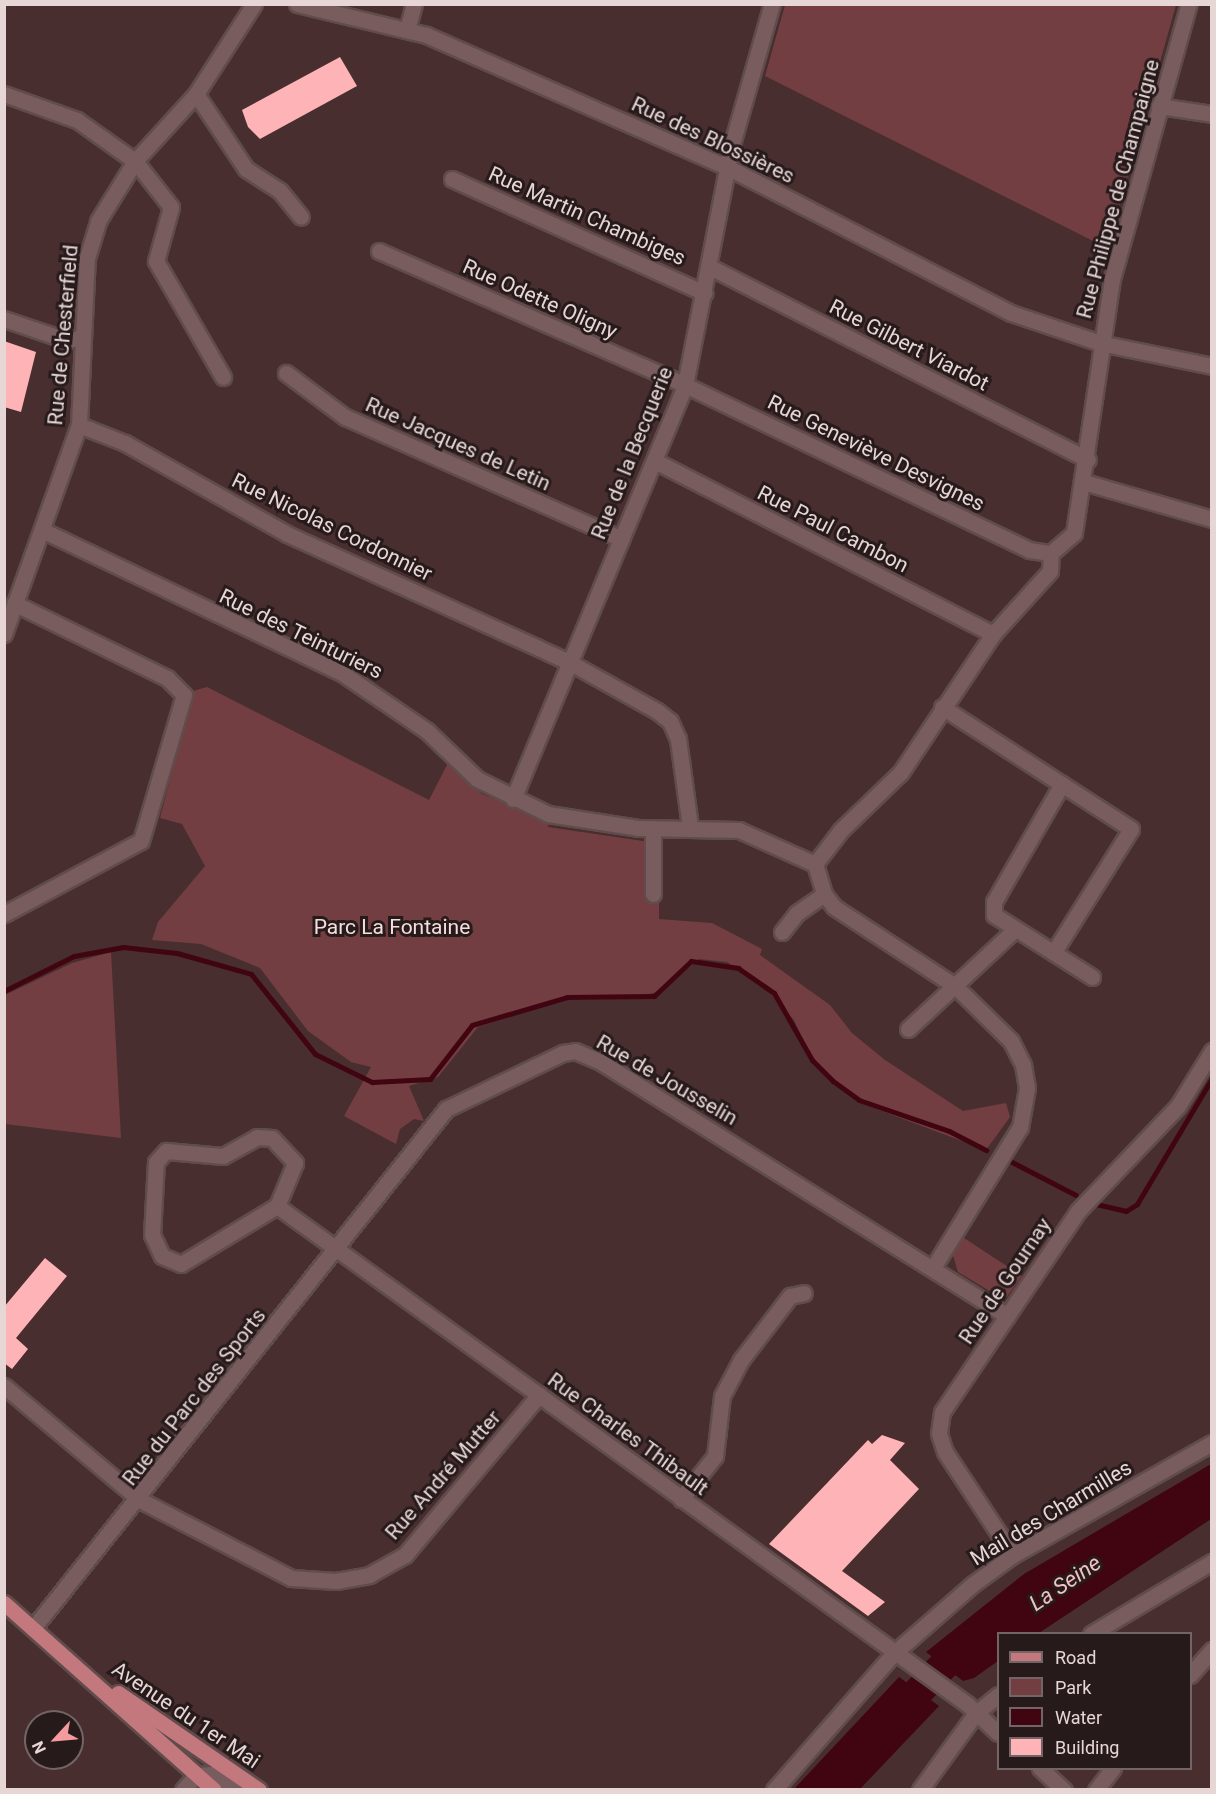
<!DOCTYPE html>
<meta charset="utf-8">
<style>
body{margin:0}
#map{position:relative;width:1216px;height:1794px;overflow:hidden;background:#482e2f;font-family:Roboto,sans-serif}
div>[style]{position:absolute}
.green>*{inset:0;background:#733e42}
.water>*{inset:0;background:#400510}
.stream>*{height:5px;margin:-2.5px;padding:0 2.5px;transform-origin:2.5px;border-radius:2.5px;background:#400510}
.river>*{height:30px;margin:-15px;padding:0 15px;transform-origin:15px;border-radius:15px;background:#400510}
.building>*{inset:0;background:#feb3b6}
.roads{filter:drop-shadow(2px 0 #614c4c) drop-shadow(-2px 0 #614c4c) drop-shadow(0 2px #614c4c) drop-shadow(0 -2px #614c4c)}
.street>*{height:15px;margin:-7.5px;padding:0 7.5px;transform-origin:7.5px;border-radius:7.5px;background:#795c5d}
.secondary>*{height:15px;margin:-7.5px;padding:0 7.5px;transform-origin:7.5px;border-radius:7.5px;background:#795c5d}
.primary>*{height:15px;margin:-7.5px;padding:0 7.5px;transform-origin:7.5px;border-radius:7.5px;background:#c3787d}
span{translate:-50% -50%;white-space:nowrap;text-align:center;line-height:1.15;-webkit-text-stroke:6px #261a1b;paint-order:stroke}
.street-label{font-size:21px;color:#e7d6d6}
.park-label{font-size:21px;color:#f5dcdd}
.water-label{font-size:22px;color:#f1c1c2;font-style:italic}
.frame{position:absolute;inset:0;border:6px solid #e7d6d6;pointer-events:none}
.legend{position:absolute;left:997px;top:1632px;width:195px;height:138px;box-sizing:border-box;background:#261a1b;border:2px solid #736566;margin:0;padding:8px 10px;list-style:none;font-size:18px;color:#e7d6d6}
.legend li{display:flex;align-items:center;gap:12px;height:30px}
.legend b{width:30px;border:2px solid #736566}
.north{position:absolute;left:24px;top:1710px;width:60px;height:60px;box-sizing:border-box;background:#261a1b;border:2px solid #736566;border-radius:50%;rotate:244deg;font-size:16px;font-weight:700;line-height:24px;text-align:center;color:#e7d6d6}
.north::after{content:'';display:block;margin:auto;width:21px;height:27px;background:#f49b9f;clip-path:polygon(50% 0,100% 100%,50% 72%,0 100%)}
</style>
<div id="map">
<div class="green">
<i style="clip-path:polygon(785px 5px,1176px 5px,1111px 236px,1103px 235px,1100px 243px,1107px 248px,765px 76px)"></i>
<i style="clip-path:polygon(207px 687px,429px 800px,448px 763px,482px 794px,549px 820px,548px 827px,650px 842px,644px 895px,659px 898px,659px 919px,712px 923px,762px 949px,760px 955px,830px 1005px,852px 1033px,885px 1060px,963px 1111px,1006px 1103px,1010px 1117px,986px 1150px,858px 1102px,814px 1063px,794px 1020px,770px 993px,727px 962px,699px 959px,661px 991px,630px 999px,562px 1000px,478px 1027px,438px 1077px,409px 1086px,424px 1121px,414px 1119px,400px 1129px,396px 1144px,344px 1116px,371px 1067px,351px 1062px,308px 1031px,260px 968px,201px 944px,152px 940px,158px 922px,205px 866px,182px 824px,160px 818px,193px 691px)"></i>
<i style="clip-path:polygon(111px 952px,121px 1138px,5px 1124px,5px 995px,72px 963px)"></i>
<i style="clip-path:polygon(961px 1236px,1022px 1276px,1007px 1297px,1003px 1299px,958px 1272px,952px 1252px)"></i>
</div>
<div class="water">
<i style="clip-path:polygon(1211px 1464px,1211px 1519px,1039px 1633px,998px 1634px,998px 1661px,974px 1678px,963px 1681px,926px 1652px,1024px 1574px)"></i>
<i style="clip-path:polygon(899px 1677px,939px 1706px,860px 1789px,794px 1789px)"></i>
</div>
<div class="stream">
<i style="left:4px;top:991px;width:78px;rotate:-26.6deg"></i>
<i style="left:74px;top:956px;width:50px;rotate:-10.4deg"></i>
<i style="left:123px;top:947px;width:54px;rotate:6.3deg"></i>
<i style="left:177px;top:953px;width:77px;rotate:15.8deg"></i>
<i style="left:251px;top:974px;width:102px;rotate:51.3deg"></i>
<i style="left:315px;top:1054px;width:64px;rotate:26.2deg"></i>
<i style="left:372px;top:1082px;width:58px;rotate:-3deg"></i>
<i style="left:430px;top:1079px;width:68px;rotate:-52.1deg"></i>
<i style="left:472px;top:1025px;width:99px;rotate:-16.4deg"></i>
<i style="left:567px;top:997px;width:87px;rotate:-0.7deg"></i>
<i style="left:654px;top:996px;width:51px;rotate:-43.4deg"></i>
<i style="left:691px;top:961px;width:48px;rotate:8.5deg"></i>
<i style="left:738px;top:968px;width:44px;rotate:34.8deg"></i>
<i style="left:774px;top:993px;width:77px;rotate:60.4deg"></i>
<i style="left:812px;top:1060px;width:30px;rotate:45deg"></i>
<i style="left:833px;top:1081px;width:32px;rotate:36deg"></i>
<i style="left:859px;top:1100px;width:95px;rotate:19deg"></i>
<i style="left:949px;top:1131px;width:42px;rotate:27.2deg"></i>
<i style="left:1010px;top:1161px;width:74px;rotate:27.3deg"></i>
<i style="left:1096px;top:1204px;width:31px;rotate:13deg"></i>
<i style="left:1126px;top:1211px;width:13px;rotate:-32deg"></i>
<i style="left:1137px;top:1204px;width:147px;rotate:-59.2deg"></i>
</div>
<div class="river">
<i style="left:891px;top:1720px;width:76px;rotate:-46.1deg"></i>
<i style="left:944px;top:1665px;width:40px;rotate:-34.9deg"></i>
</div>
<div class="building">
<i style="clip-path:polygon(340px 57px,357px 86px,260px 139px,248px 127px,242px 110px)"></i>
<i style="clip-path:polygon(4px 341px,36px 352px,21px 412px,4px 407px)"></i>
<i style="clip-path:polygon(45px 1258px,67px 1276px,16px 1338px,28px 1349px,12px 1369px,4px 1363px,4px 1307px)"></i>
<i style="clip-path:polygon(882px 1435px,905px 1443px,890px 1460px,919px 1489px,842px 1571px,885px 1602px,868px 1616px,769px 1544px,868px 1440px,872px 1444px)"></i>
</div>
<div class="roads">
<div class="street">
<i style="left:297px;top:4px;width:133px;rotate:13.5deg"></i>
<i style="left:426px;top:35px;width:329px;rotate:23.7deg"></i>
<i style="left:727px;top:167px;width:319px;rotate:27.2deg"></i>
<i style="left:1011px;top:313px;width:94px;rotate:18.6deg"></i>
<i style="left:1100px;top:343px;width:114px;rotate:11.6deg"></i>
<i style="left:407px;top:30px;width:27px;rotate:-75deg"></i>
<i style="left:4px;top:94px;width:77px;rotate:19.6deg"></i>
<i style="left:77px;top:120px;width:71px;rotate:35.3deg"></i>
<i style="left:135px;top:161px;width:58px;rotate:52deg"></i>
<i style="left:171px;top:207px;width:56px;rotate:105.5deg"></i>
<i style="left:156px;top:261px;width:134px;rotate:60deg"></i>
<i style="left:196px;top:94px;width:90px;rotate:56.3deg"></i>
<i style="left:246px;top:169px;width:40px;rotate:32.9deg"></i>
<i style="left:280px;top:191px;width:33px;rotate:51deg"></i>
<i style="left:1159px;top:106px;width:54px;rotate:8.6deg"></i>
<i style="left:452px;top:179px;width:277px;rotate:24.3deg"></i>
<i style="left:379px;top:251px;width:334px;rotate:23.6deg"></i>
<i style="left:685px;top:385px;width:382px;rotate:25.6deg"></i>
<i style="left:1029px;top:550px;width:22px;rotate:8deg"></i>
<i style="left:710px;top:267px;width:424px;rotate:27deg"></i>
<i style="left:4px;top:319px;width:65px;rotate:18.7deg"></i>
<i style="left:66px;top:340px;width:14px;rotate:-8deg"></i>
<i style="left:286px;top:373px;width:74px;rotate:36.7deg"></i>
<i style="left:345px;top:417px;width:302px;rotate:23.8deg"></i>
<i style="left:79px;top:425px;width:49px;rotate:21.4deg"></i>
<i style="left:125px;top:443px;width:186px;rotate:29.3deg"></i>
<i style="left:287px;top:534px;width:310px;rotate:24.4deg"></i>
<i style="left:569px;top:662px;width:101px;rotate:29.1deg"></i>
<i style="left:657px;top:711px;width:16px;rotate:38deg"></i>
<i style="left:670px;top:721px;width:20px;rotate:66deg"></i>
<i style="left:678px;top:739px;width:89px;rotate:82.2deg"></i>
<i style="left:655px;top:461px;width:380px;rotate:27.1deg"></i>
<i style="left:1084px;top:482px;width:133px;rotate:16.1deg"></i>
<i style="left:42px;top:530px;width:332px;rotate:25.5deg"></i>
<i style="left:342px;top:673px;width:103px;rotate:34.3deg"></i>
<i style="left:427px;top:731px;width:69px;rotate:43.8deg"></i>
<i style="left:477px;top:779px;width:79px;rotate:26.2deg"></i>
<i style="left:548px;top:814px;width:91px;rotate:8.8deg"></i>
<i style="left:638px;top:828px;width:101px;rotate:1.1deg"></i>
<i style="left:739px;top:830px;width:83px;rotate:24.1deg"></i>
<i style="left:4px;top:634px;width:222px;rotate:-70.3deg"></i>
<i style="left:79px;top:425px;width:167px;rotate:-87.3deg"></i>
<i style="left:87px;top:258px;width:39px;rotate:-73deg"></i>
<i style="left:98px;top:221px;width:70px;rotate:-58.3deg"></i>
<i style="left:135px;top:161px;width:91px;rotate:-47.7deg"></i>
<i style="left:196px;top:94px;width:107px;rotate:-57.2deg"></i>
<i style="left:942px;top:707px;width:225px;rotate:32.8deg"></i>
<i style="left:1131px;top:829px;width:143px;rotate:122.1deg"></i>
<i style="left:1062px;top:784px;width:136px;rotate:120deg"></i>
<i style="left:994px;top:902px;width:13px;rotate:90deg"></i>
<i style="left:994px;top:915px;width:116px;rotate:32.3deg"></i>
<i style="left:513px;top:799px;width:448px;rotate:-67.4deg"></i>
<i style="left:685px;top:385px;width:246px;rotate:-79deg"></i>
<i style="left:732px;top:144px;width:146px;rotate:-74.1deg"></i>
<i style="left:653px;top:828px;width:66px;rotate:90deg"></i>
<i style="left:815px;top:864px;width:43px;rotate:-52.6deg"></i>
<i style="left:841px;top:830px;width:83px;rotate:-44deg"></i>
<i style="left:901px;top:772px;width:166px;rotate:-56.3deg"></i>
<i style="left:993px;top:634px;width:85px;rotate:-47.9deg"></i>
<i style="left:1050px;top:571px;width:18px;rotate:-87deg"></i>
<i style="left:1051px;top:553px;width:30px;rotate:-41deg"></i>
<i style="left:1074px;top:533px;width:257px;rotate:-81.5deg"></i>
<i style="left:1112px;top:279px;width:286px;rotate:-74.4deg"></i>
<i style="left:815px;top:864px;width:31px;rotate:73deg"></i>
<i style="left:824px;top:894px;width:16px;rotate:52deg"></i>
<i style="left:834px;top:907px;width:145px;rotate:33.1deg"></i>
<i style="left:955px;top:986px;width:78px;rotate:44.5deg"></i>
<i style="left:1011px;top:1041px;width:27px;rotate:63deg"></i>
<i style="left:1023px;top:1065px;width:23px;rotate:80deg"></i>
<i style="left:1027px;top:1088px;width:40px;rotate:100deg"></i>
<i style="left:1020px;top:1127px;width:163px;rotate:121.7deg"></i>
<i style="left:4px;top:914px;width:155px;rotate:-28.1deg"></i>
<i style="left:141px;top:841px;width:152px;rotate:-73.6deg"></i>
<i style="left:184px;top:695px;width:24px;rotate:-135deg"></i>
<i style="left:167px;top:678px;width:170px;rotate:-153.9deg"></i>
<i style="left:782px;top:932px;width:24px;rotate:-52deg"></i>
<i style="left:797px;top:913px;width:33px;rotate:-35deg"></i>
<i style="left:908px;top:1029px;width:145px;rotate:-43deg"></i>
<i style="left:257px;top:1137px;width:15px;rotate:4deg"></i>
<i style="left:272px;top:1138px;width:34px;rotate:47deg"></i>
<i style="left:295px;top:1163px;width:47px;rotate:112.7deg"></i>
<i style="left:277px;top:1206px;width:112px;rotate:148.9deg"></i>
<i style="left:181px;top:1264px;width:21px;rotate:-157deg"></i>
<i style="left:162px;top:1256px;width:23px;rotate:-115deg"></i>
<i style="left:152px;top:1235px;width:73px;rotate:-86.9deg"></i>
<i style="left:156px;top:1162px;width:15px;rotate:-48deg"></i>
<i style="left:166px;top:1151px;width:57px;rotate:5deg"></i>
<i style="left:223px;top:1156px;width:39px;rotate:-29deg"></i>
<i style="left:277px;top:1206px;width:851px;rotate:35.82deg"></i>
<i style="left:967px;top:1704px;width:42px;rotate:43.1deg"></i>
<i style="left:4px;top:1386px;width:177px;rotate:40deg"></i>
<i style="left:140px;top:1500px;width:170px;rotate:27.3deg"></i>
<i style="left:291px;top:1578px;width:45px;rotate:3.8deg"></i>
<i style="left:336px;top:1581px;width:34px;rotate:-10deg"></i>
<i style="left:369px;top:1575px;width:41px;rotate:-29.1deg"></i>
<i style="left:405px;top:1555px;width:209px;rotate:-50.1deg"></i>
<i style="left:681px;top:1499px;width:55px;rotate:-51.7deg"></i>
<i style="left:715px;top:1456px;width:60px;rotate:-83.3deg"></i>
<i style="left:722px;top:1396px;width:41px;rotate:-62.2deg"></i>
<i style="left:741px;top:1360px;width:81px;rotate:-52.6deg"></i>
<i style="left:790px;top:1296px;width:14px;rotate:-12deg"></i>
<i style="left:1013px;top:1555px;width:123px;rotate:-123.4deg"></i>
<i style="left:945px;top:1452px;width:20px;rotate:-108deg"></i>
<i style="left:939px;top:1433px;width:21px;rotate:-82deg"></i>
<i style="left:942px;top:1412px;width:243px;rotate:-55.9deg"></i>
<i style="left:1078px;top:1211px;width:145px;rotate:-46.4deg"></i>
<i style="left:1178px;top:1106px;width:65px;rotate:-58.3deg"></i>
<i style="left:34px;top:1627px;width:662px;rotate:-51.5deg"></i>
<i style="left:446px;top:1109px;width:130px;rotate:-25.6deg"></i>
<i style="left:563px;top:1053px;width:12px;rotate:-9deg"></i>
<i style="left:575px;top:1051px;width:28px;rotate:23deg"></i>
<i style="left:601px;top:1062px;width:479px;rotate:32deg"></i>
<i style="left:1190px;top:1675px;width:33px;rotate:-49deg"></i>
<i style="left:1040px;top:1768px;width:33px;rotate:43deg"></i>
<i style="left:183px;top:1790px;width:20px;rotate:-49deg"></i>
<i style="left:196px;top:1775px;width:15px;rotate:-4deg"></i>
<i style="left:211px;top:1774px;width:35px;rotate:27deg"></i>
<i style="left:1096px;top:1790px;width:28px;rotate:-52deg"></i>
</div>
<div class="secondary">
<i style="left:1091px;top:1634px;width:141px;rotate:-30.8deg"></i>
<i style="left:774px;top:1790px;width:181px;rotate:-48.8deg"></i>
<i style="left:893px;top:1654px;width:106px;rotate:-41.2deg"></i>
<i style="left:973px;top:1584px;width:49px;rotate:-35.9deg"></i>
<i style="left:1013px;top:1555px;width:228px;rotate:-29.4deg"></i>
<i style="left:920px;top:1790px;width:95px;rotate:-54deg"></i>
<i style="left:976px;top:1713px;width:28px;rotate:-39deg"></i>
</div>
<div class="primary">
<i style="left:4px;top:1603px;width:281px;rotate:41.7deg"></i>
<i style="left:118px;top:1693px;width:171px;rotate:34.5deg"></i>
</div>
</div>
<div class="street-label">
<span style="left:713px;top:140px;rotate:25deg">Rue des Blossières</span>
<span style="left:1118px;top:189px;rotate:-75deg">Rue Philippe de Champaigne</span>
<span style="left:587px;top:216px;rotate:24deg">Rue Martin Chambiges</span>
<span style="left:540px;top:299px;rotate:24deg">Rue Odette Oligny</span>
<span style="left:63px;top:335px;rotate:-85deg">Rue de Chesterfield</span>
<span style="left:909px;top:345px;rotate:27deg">Rue Gilbert Viardot</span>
<span style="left:458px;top:444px;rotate:24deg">Rue Jacques de Letin</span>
<span style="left:632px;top:453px;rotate:-68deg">Rue de la Becquerie</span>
<span style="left:876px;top:453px;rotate:26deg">Rue Geneviève Desvignes</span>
<span style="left:332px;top:527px;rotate:26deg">Rue Nicolas Cordonnier</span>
<span style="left:833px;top:529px;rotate:27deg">Rue Paul Cambon</span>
<span style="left:301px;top:634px;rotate:26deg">Rue des Teinturiers</span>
<span style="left:667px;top:1080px;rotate:30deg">Rue de Jousselin</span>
<span style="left:1005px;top:1281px;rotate:-56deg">Rue de Gournay</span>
<span style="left:194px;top:1397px;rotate:-52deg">Rue du Parc des Sports</span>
<span style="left:628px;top:1434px;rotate:36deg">Rue Charles Thibault</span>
<span style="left:443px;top:1475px;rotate:-49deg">Rue André Mutter</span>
<span style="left:1051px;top:1513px;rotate:-31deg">Mail des Charmilles</span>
<span style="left:186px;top:1715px;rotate:34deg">Avenue du 1er Mai</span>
</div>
<div class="park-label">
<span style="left:392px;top:927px">Parc La Fontaine</span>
</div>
<div class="water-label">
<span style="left:1065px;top:1583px;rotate:-34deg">La Seine</span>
</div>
<div class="frame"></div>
<ul class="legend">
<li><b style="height:8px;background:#c3787d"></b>Road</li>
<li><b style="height:16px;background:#733e42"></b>Park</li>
<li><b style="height:16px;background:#400510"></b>Water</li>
<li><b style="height:16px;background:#feb3b6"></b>Building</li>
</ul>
<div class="north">N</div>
</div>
